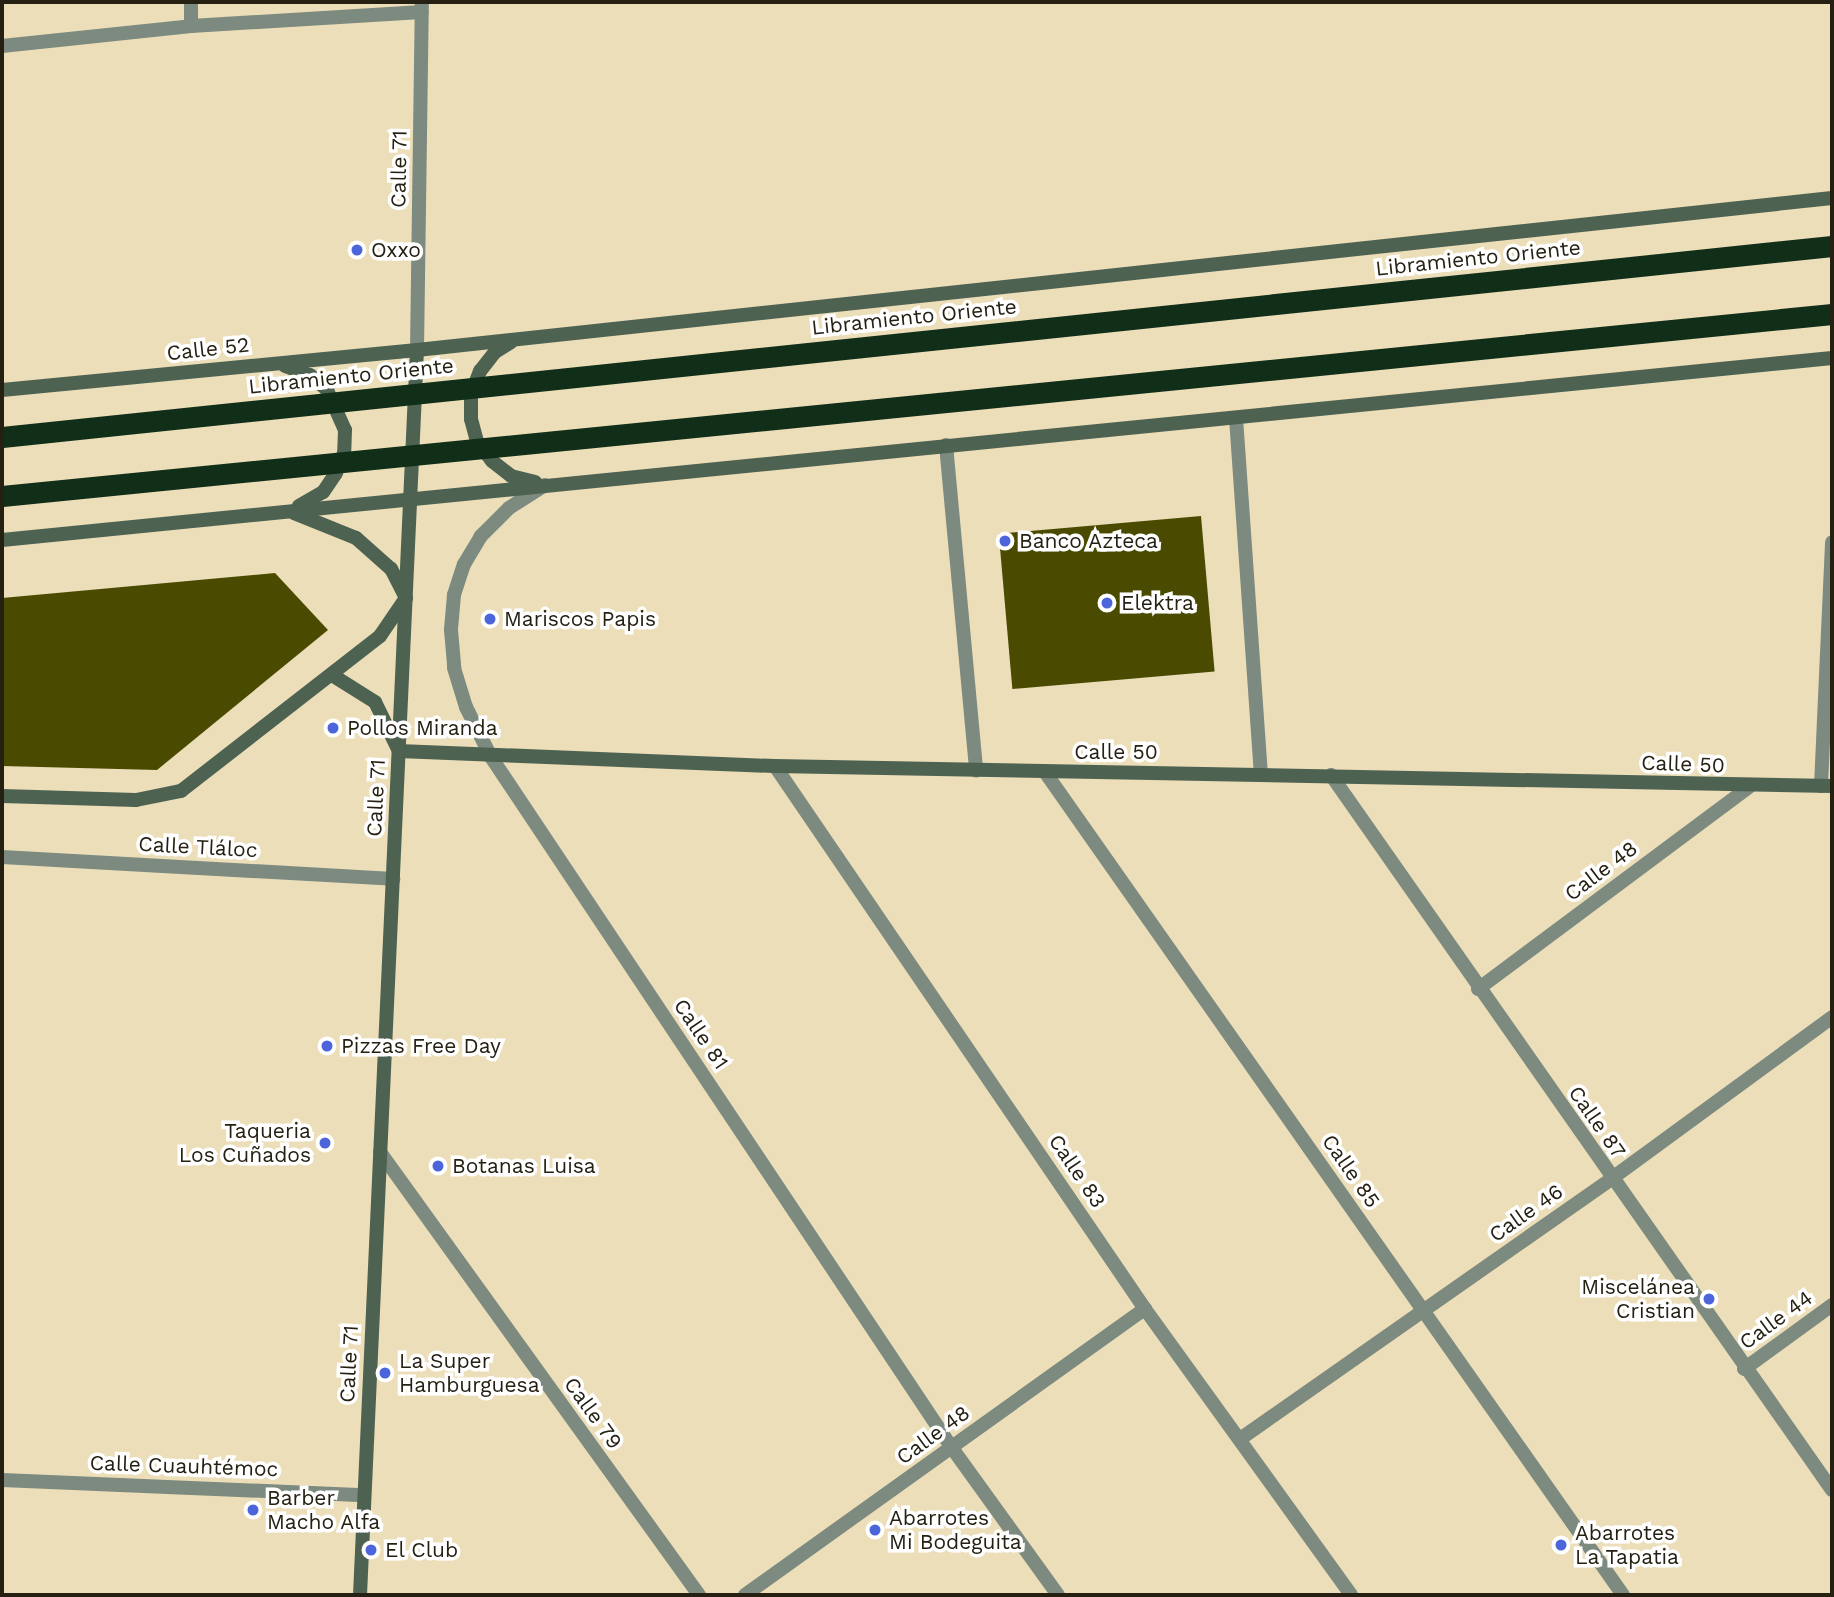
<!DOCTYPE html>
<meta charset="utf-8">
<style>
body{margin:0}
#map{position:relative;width:1834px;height:1597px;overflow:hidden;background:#ecdeb9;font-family:"Work Sans",sans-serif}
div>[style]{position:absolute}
.building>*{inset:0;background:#4a4b00;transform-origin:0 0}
.lane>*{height:14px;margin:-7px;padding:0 7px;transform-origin:7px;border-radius:7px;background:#7c8a7f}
.street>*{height:14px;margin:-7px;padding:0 7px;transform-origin:7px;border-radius:7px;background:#7c8a7f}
.secondary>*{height:14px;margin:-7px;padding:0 7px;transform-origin:7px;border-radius:7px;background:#4e6252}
.highway-bridge>*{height:21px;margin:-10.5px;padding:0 10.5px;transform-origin:10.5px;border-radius:10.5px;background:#112e19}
.dots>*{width:19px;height:19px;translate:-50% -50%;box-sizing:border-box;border:4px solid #fff;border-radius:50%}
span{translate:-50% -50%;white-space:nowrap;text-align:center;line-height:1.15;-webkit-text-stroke:7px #fff;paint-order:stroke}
.street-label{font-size:21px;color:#252012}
.poi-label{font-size:21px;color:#252012}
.left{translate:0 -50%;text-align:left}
.right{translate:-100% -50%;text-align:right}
.frame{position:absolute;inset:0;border:4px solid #252012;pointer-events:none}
</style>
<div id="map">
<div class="building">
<i style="left:1201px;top:516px;width:156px;height:203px;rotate:85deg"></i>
<i style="clip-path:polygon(275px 573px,328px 630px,157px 770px,2px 766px,2px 598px)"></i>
</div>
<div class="lane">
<i style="left:946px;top:445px;width:327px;rotate:84.7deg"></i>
<i style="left:1821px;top:786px;width:244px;rotate:-87.4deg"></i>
</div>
<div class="street">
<i style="left:191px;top:26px;width:24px;rotate:-90deg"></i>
<i style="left:2px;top:46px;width:190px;rotate:-6deg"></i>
<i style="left:191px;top:26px;width:231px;rotate:-3.5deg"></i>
<i style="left:417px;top:350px;width:348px;rotate:-89.2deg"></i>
<i style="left:1236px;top:418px;width:357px;rotate:86deg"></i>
<i style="left:545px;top:485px;width:43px;rotate:147.4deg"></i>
<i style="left:509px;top:508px;width:40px;rotate:135deg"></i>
<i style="left:481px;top:536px;width:33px;rotate:121deg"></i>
<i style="left:464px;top:564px;width:33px;rotate:108deg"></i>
<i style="left:454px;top:595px;width:35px;rotate:95deg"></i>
<i style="left:451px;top:630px;width:38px;rotate:85deg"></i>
<i style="left:454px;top:668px;width:41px;rotate:72.9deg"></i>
<i style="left:466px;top:707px;width:56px;rotate:63.4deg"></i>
<i style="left:491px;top:757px;width:831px;rotate:56.29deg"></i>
<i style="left:952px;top:1448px;width:181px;rotate:54.2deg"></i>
<i style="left:775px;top:766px;width:657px;rotate:55.73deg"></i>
<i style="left:1145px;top:1309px;width:352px;rotate:54.2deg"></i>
<i style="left:1045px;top:772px;width:1006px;rotate:54.92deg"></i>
<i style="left:1331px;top:775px;width:873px;rotate:54.98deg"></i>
<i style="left:2px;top:857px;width:392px;rotate:3.2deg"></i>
<i style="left:1478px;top:989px;width:338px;rotate:-36.7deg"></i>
<i style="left:380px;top:1152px;width:546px;rotate:54.24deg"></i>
<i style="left:1744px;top:1369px;width:109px;rotate:-36deg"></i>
<i style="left:1240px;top:1439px;width:453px;rotate:-35deg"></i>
<i style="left:1611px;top:1179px;width:274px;rotate:-36.2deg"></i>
<i style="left:2px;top:1480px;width:362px;rotate:2.4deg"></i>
<i style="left:745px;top:1595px;width:492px;rotate:-35.6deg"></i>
</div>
<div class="secondary">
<i style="left:511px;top:342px;width:19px;rotate:148deg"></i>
<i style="left:495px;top:352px;width:24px;rotate:128deg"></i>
<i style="left:480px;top:371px;width:25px;rotate:111deg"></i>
<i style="left:471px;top:394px;width:25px;rotate:90deg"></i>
<i style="left:471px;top:419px;width:23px;rotate:75deg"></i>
<i style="left:477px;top:441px;width:25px;rotate:53deg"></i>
<i style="left:492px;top:461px;width:24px;rotate:38deg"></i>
<i style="left:511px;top:476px;width:25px;rotate:14deg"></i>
<i style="left:285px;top:366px;width:27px;rotate:20deg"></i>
<i style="left:310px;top:375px;width:23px;rotate:41deg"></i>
<i style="left:327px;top:390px;width:44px;rotate:65.8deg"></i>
<i style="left:345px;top:430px;width:23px;rotate:92deg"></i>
<i style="left:344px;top:453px;width:22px;rotate:112deg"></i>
<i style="left:336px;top:473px;width:23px;rotate:124deg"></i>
<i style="left:323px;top:492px;width:28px;rotate:150deg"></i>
<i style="left:2px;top:390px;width:417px;rotate:-5.5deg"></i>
<i style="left:417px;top:350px;width:1423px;rotate:-6.13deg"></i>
<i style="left:2px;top:540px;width:1839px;rotate:-5.68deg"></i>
<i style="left:332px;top:675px;width:51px;rotate:32.1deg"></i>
<i style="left:375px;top:702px;width:55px;rotate:63.9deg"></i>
<i style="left:399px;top:751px;width:376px;rotate:2.3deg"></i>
<i style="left:775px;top:766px;width:1057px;rotate:1.08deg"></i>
<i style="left:2px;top:796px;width:134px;rotate:1.7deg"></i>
<i style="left:136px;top:800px;width:46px;rotate:-11.3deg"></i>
<i style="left:181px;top:791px;width:252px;rotate:-37.9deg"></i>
<i style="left:380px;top:636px;width:46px;rotate:-55.6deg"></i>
<i style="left:406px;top:598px;width:33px;rotate:-117deg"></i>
<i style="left:391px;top:569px;width:47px;rotate:-138.5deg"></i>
<i style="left:356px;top:538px;width:67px;rotate:-158deg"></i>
<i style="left:360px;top:1595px;width:1246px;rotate:-87.38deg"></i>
</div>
<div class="highway-bridge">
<i style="left:2px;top:437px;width:1840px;rotate:-5.96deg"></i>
<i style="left:2px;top:496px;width:1839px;rotate:-5.68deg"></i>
</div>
<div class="dots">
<i style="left:357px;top:250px;background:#4d65da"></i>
<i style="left:1005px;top:541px;background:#4d65da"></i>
<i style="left:1107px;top:603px;background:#4d65da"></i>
<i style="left:490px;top:619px;background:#4d65da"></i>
<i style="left:333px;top:728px;background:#4d65da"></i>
<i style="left:327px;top:1046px;background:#4d65da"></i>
<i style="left:325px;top:1143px;background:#4d65da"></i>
<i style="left:438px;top:1166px;background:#4d65da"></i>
<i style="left:1709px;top:1299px;background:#4d65da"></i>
<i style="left:385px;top:1373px;background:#4d65da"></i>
<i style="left:253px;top:1510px;background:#4d65da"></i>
<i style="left:875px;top:1530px;background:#4d65da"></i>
<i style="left:1561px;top:1545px;background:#4d65da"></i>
<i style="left:371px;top:1550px;background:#4d65da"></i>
</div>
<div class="street-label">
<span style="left:399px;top:169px;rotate:-89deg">Calle 71</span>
<span style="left:1478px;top:258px;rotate:-6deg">Libramiento Oriente</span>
<span style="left:914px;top:317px;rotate:-6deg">Libramiento Oriente</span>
<span style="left:208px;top:349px;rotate:-6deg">Calle 52</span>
<span style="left:351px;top:376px;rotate:-6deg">Libramiento Oriente</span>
<span style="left:1116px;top:752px">Calle 50</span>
<span style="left:1683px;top:764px;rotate:2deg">Calle 50</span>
<span style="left:376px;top:798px;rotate:-87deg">Calle 71</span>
<span style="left:198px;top:847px;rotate:3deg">Calle Tláloc</span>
<span style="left:1601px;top:871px;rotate:-37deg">Calle 48</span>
<span style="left:701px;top:1034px;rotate:56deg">Calle 81</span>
<span style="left:1597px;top:1122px;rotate:55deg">Calle 87</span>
<span style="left:1077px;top:1171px;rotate:56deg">Calle 83</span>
<span style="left:1351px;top:1171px;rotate:55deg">Calle 85</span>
<span style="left:1526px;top:1213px;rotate:-35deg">Calle 46</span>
<span style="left:1776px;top:1320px;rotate:-36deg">Calle 44</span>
<span style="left:349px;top:1364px;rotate:-87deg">Calle 71</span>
<span style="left:593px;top:1413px;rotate:54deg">Calle 79</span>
<span style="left:933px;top:1435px;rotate:-36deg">Calle 48</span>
<span style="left:184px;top:1466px;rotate:2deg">Calle Cuauhtémoc</span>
</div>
<div class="poi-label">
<span class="left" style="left:371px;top:250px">Oxxo</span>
<span class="left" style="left:1019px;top:541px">Banco Azteca</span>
<span class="left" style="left:1121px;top:603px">Elektra</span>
<span class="left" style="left:504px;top:619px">Mariscos Papis</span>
<span class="left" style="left:347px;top:728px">Pollos Miranda</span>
<span class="left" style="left:341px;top:1046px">Pizzas Free Day</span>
<span class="right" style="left:311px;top:1143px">Taqueria<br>Los Cuñados</span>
<span class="left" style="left:452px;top:1166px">Botanas Luisa</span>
<span class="right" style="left:1695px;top:1299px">Miscelánea<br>Cristian</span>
<span class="left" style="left:399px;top:1373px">La Super<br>Hamburguesa</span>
<span class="left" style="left:267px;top:1510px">Barber<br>Macho Alfa</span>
<span class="left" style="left:889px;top:1530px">Abarrotes<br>Mi Bodeguita</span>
<span class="left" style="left:1575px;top:1545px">Abarrotes<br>La Tapatia</span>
<span class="left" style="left:385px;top:1550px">El Club</span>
</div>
<div class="frame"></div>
</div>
